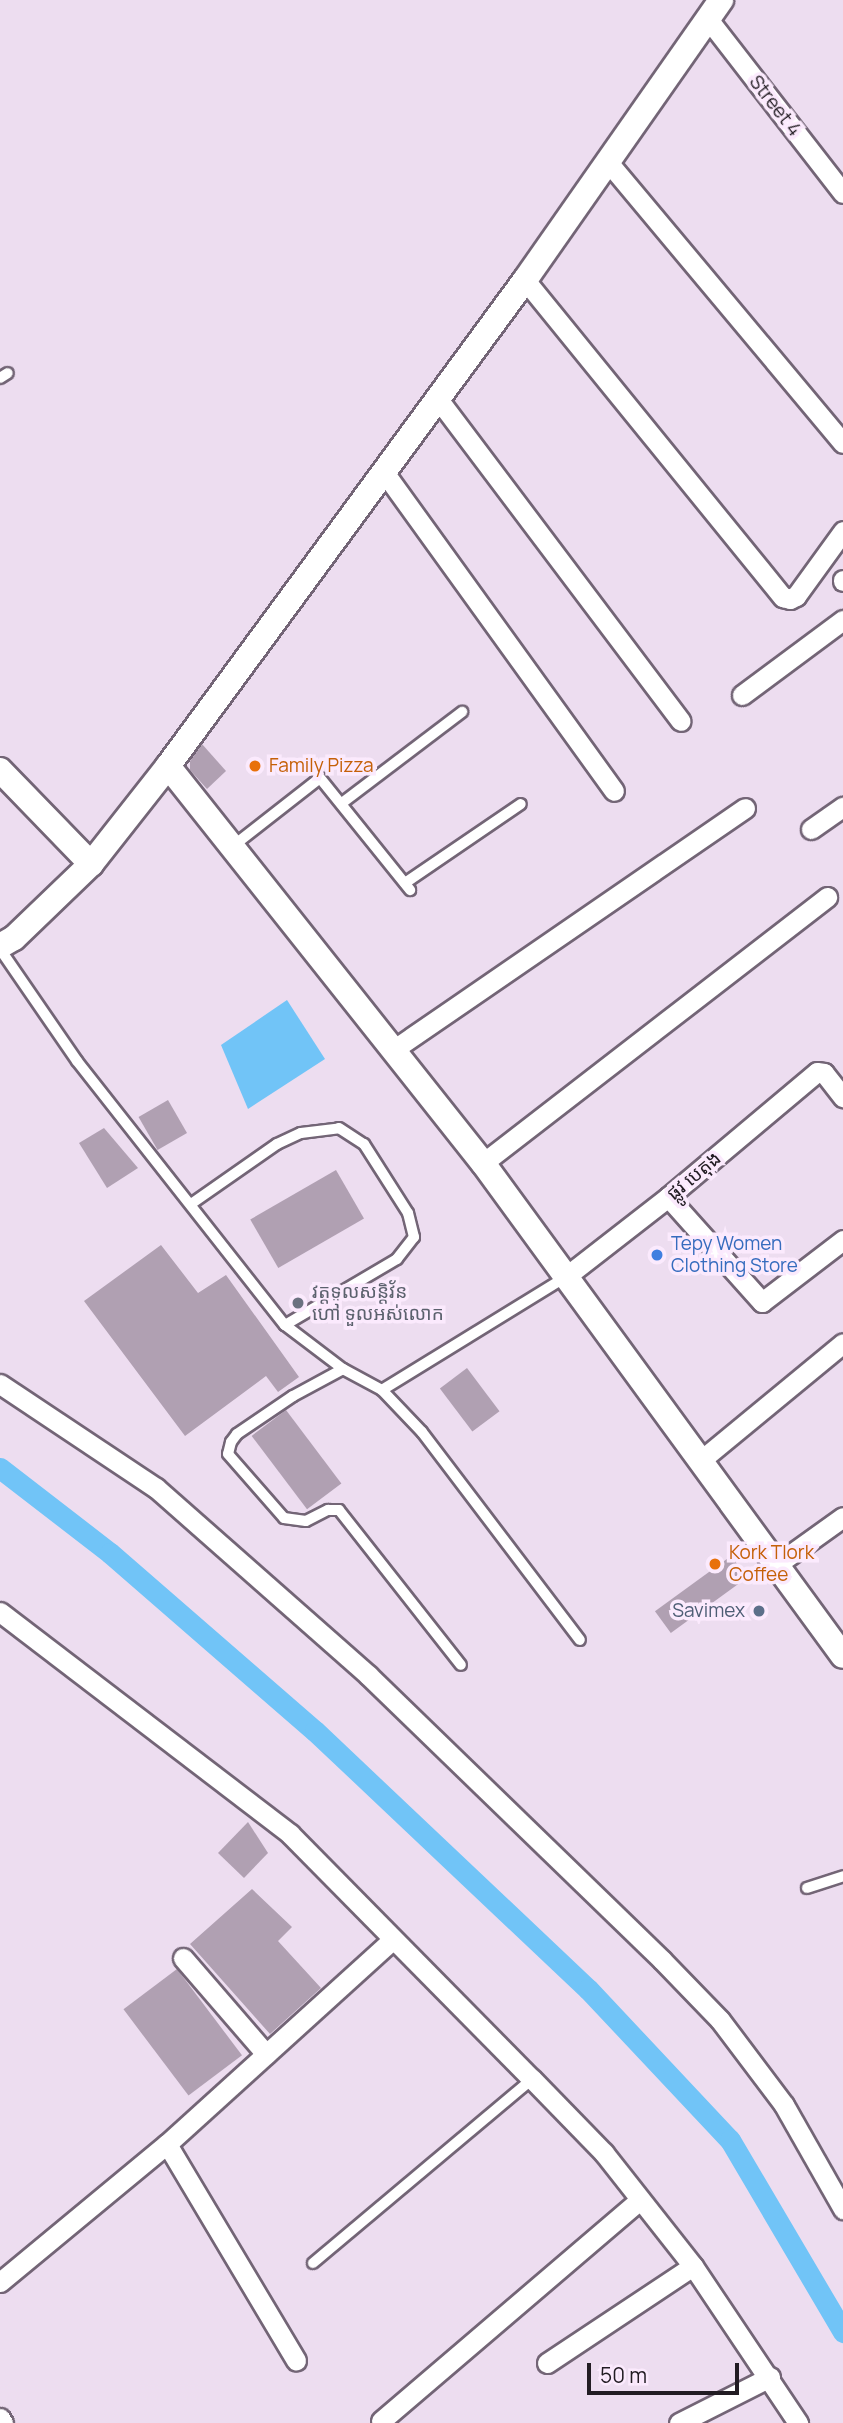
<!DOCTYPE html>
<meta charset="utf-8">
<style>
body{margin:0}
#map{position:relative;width:843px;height:2423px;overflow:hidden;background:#edddf0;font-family:Manrope,"Noto Sans Khmer",sans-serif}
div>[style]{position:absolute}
.water>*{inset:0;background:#71c4f7}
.canal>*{height:21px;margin:-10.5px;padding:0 10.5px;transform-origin:10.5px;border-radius:10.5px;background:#71c4f7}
.building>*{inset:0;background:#b0a0b2;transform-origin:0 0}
.roads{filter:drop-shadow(2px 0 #736576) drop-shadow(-2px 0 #736576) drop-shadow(0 2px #736576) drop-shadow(0 -2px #736576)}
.service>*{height:10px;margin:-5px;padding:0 5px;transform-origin:5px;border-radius:5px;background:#fff}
.minor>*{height:19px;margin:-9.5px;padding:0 9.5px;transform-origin:9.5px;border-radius:9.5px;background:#fff}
.tertiary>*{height:24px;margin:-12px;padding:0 12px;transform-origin:12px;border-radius:12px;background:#fff}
.dots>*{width:19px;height:19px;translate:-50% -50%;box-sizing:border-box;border:4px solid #fbeafd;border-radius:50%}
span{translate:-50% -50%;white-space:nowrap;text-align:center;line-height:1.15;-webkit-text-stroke:7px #fbeafd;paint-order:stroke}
.street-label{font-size:19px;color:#221c23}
.food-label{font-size:19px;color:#c56008}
.left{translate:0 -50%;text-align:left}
.shop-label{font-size:19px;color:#366cbe}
.worship-label{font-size:19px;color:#5b616d}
.service-label{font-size:19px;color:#4e5e75}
.right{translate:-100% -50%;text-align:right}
.scale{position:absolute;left:587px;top:2363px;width:152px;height:32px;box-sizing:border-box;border:4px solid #221c23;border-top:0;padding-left:9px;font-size:21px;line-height:24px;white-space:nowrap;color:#221c23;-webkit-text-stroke:5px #fbeafd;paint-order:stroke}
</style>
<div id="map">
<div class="water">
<i style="clip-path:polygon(287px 1000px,325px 1059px,248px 1109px,221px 1045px)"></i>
</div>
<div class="canal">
<i style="left:0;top:1468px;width:139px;rotate:37.7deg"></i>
<i style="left:110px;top:1553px;width:271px;rotate:41deg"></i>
<i style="left:315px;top:1731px;width:376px;rotate:43.4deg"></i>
<i style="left:588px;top:1989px;width:207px;rotate:46.8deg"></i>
<i style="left:730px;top:2140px;width:223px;rotate:59.5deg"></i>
</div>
<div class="building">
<i style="clip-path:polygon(202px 744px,226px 771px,207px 789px,190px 770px,190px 761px)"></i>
<i style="left:168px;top:1100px;width:38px;height:34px;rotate:60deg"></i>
<i style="clip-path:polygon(104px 1128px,138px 1168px,107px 1188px,79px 1143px)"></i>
<i style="left:336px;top:1170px;width:56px;height:99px;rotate:60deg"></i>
<i style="clip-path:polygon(161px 1245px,198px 1293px,226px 1275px,299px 1377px,278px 1392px,266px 1376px,185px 1436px,84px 1301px)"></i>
<i style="left:467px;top:1368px;width:54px;height:34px;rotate:53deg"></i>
<i style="left:286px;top:1410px;width:92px;height:43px;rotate:53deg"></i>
<i style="left:731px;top:1556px;width:27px;height:94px;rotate:54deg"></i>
<i style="clip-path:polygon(248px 1822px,268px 1853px,244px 1878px,218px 1853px)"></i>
<i style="clip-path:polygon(252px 1889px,292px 1927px,278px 1941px,321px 1988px,270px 2034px,190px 1944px)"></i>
<i style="left:177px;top:1969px;width:108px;height:67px;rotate:53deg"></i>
</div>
<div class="roads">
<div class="service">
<i style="left:0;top:378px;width:9px;rotate:-32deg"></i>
<i style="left:342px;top:803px;width:151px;rotate:-37.2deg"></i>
<i style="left:233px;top:846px;width:110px;rotate:-38deg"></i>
<i style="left:320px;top:778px;width:144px;rotate:51.2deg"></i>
<i style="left:405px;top:883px;width:140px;rotate:-34.3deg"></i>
<i style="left:0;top:949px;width:136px;rotate:55.5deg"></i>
<i style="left:77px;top:1061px;width:336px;rotate:51.8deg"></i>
<i style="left:285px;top:1325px;width:73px;rotate:37.2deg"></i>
<i style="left:343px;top:1369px;width:44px;rotate:28.3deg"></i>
<i style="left:382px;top:1390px;width:58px;rotate:46.4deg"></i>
<i style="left:422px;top:1432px;width:261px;rotate:52.8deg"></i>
<i style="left:191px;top:1204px;width:105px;rotate:-34.9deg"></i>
<i style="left:277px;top:1144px;width:26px;rotate:-25deg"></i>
<i style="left:301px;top:1133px;width:38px;rotate:-7deg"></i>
<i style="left:339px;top:1128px;width:30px;rotate:33deg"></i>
<i style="left:364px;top:1144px;width:82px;rotate:57.5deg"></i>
<i style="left:408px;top:1213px;width:25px;rotate:76deg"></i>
<i style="left:414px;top:1237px;width:28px;rotate:128deg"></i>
<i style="left:397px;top:1259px;width:130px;rotate:149.5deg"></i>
<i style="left:343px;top:1369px;width:57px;rotate:151.6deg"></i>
<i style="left:293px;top:1396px;width:68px;rotate:145.8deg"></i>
<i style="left:237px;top:1434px;width:10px;rotate:127deg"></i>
<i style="left:231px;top:1442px;width:12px;rotate:104deg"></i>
<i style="left:228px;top:1454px;width:85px;rotate:48.8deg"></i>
<i style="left:284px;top:1518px;width:22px;rotate:8deg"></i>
<i style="left:306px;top:1521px;width:25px;rotate:-27deg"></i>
<i style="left:328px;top:1510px;width:11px"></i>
<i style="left:339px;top:1510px;width:197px;rotate:51.8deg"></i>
<i style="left:382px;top:1390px;width:214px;rotate:-31.6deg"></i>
<i style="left:807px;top:1888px;width:38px;rotate:-18deg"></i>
<i style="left:313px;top:2263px;width:286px;rotate:-40deg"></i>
</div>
<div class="minor">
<i style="left:708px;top:19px;width:220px;rotate:52.2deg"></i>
<i style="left:608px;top:162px;width:366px;rotate:50.1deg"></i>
<i style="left:525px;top:280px;width:409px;rotate:50.9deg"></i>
<i style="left:783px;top:597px;width:7px;rotate:16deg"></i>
<i style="left:790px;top:599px;width:7px;rotate:-27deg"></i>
<i style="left:796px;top:596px;width:80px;rotate:-54.1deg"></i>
<i style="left:438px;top:399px;width:403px;rotate:53deg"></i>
<i style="left:384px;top:472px;width:393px;rotate:54.2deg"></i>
<i style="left:843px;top:580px;width:1px;rotate:90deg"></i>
<i style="left:742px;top:695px;width:126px;rotate:-36.6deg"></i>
<i style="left:811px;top:829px;width:39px;rotate:-35deg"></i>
<i style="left:393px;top:1050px;width:427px;rotate:-34.5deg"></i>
<i style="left:483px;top:1163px;width:435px;rotate:-37.7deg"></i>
<i style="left:668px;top:1197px;width:141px;rotate:48.2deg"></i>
<i style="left:762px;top:1302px;width:102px;rotate:-37.4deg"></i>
<i style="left:564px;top:1278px;width:132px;rotate:-37.9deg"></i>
<i style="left:668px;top:1197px;width:194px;rotate:-40deg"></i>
<i style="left:817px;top:1072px;width:7px;rotate:8deg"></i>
<i style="left:824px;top:1073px;width:31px;rotate:52deg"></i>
<i style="left:0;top:1384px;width:187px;rotate:33.7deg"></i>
<i style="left:156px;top:1488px;width:283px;rotate:41.4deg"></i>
<i style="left:368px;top:1675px;width:409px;rotate:44.1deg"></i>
<i style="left:662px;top:1960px;width:83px;rotate:46deg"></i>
<i style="left:720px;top:2020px;width:106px;rotate:53deg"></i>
<i style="left:784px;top:2105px;width:120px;rotate:60.4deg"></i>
<i style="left:700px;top:1461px;width:185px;rotate:-39.5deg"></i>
<i style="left:776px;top:1565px;width:82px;rotate:-35.6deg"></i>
<i style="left:0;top:1612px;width:365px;rotate:37.4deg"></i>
<i style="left:290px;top:1834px;width:344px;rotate:45.4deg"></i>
<i style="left:532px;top:2079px;width:103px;rotate:45.8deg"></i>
<i style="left:604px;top:2153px;width:144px;rotate:51.8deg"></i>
<i style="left:693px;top:2266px;width:189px;rotate:56.2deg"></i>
<i style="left:183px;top:1958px;width:127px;rotate:49.2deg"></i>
<i style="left:167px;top:2144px;width:252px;rotate:59.2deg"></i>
<i style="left:0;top:2282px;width:217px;rotate:-39.6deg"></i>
<i style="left:167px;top:2144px;width:304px;rotate:-42.2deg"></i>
<i style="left:547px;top:2363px;width:175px;rotate:-33.6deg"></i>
<i style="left:0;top:2418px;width:6px;rotate:59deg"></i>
<i style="left:381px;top:2421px;width:339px;rotate:-40.5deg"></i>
<i style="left:679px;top:2423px;width:102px;rotate:-26.8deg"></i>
</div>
<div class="tertiary">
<i style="left:168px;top:766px;width:507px;rotate:51.57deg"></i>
<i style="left:483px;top:1163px;width:610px;rotate:53.86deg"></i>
<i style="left:0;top:770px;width:131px;rotate:45.9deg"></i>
<i style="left:0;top:946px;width:16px;rotate:-30deg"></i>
<i style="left:14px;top:938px;width:107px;rotate:-43.9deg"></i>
<i style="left:91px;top:864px;width:125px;rotate:-51.8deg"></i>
<i style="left:168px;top:766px;width:603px;rotate:-53.7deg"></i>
<i style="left:525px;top:280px;width:342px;rotate:-55deg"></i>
</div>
</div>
<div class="dots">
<i style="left:255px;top:766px;background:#e8710a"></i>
<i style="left:657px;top:1255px;background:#3f7fe0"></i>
<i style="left:298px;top:1303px;background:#6b7280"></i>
<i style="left:715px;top:1564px;background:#e8710a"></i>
<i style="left:759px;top:1611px;background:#5c6f8a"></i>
</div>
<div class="street-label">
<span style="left:775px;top:106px;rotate:52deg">Street 4</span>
<span style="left:694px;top:1176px;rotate:-40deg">ផ្លូវ បេតុង</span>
</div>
<div class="food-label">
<span class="left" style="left:269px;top:766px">Family Pizza</span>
<span class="left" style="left:729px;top:1564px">Kork Tlork<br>Coffee</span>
</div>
<div class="shop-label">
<span class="left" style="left:671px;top:1255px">Tepy Women<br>Clothing Store</span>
</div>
<div class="worship-label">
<span class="left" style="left:312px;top:1303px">វត្តទូលសន្តិវ័ន<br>ហៅ ទួលអស់លោក</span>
</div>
<div class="service-label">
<span class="right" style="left:745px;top:1611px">Savimex</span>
</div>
<div class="scale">50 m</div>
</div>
